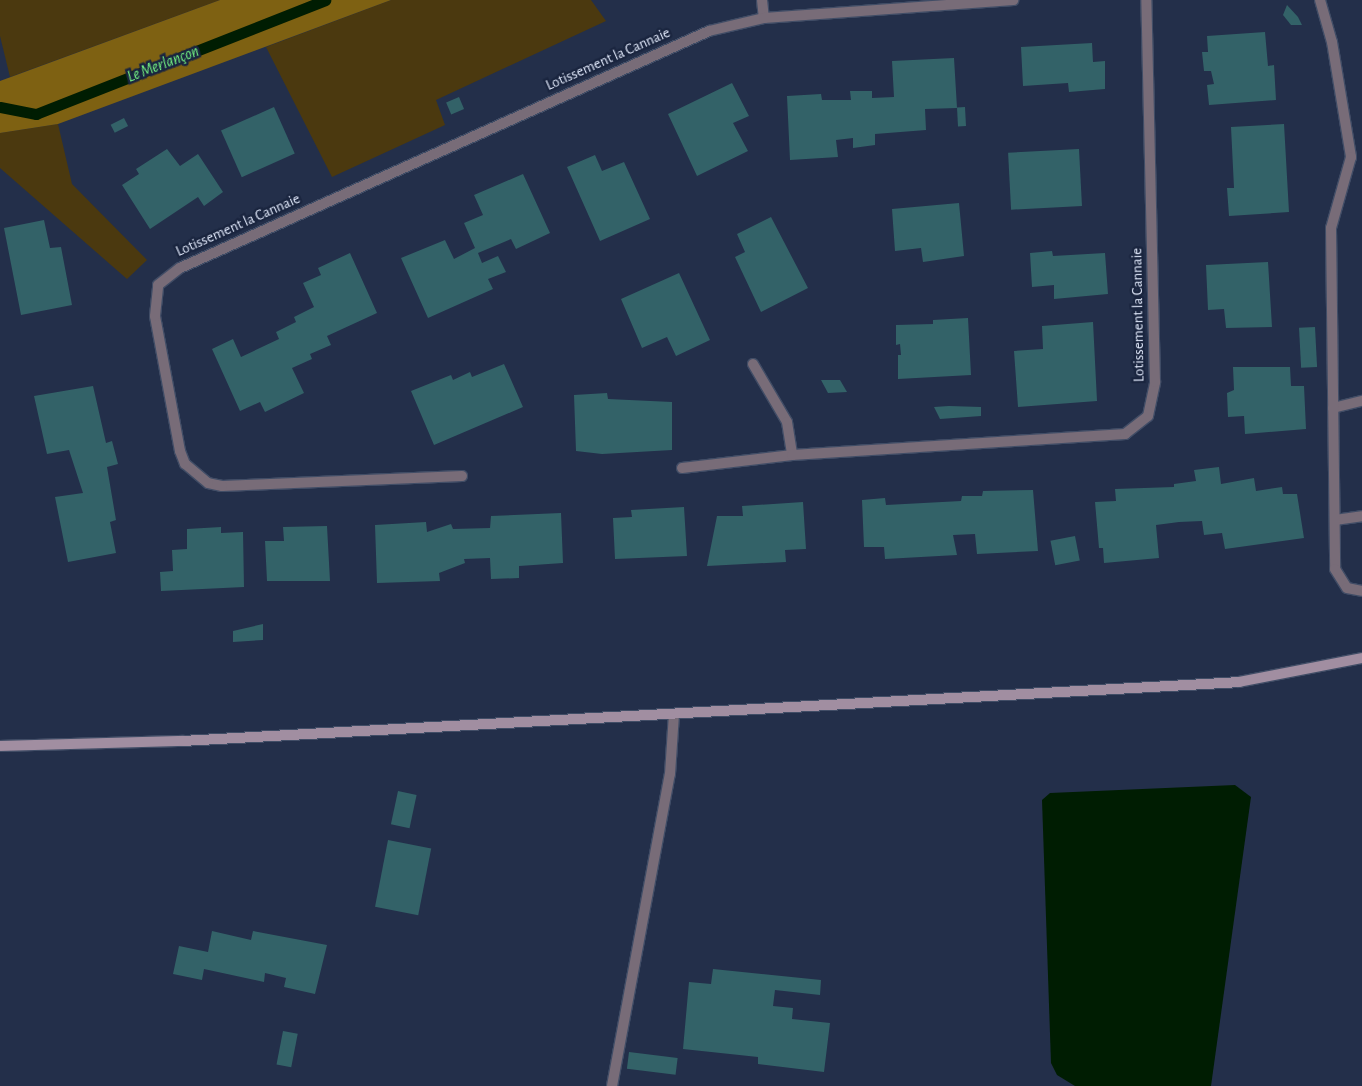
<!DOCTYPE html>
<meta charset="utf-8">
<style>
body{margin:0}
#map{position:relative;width:1362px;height:1086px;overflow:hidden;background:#232f4a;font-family:"Alegreya Sans",sans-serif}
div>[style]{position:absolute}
.green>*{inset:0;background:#4b390f}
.forest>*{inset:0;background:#7e6112}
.water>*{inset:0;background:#001d02}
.stream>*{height:11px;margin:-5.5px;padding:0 5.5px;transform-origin:5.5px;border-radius:5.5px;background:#001d02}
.building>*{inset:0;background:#336268;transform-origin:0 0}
.roads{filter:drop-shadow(1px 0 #414d66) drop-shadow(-1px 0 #414d66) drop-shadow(0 1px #414d66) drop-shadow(0 -1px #414d66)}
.lane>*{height:10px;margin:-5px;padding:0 5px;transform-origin:5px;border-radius:5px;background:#786c78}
.street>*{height:10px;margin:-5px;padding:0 5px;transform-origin:5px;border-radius:5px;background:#786c78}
.secondary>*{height:10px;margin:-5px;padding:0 5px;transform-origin:5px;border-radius:5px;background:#a18ea1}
span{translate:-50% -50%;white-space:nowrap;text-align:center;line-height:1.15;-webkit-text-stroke:5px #1a253f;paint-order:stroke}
.street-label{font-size:15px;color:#e0e8fa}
.water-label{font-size:16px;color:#76f784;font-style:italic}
</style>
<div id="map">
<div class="green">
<i style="clip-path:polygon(0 0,220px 0,10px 77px,0 36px)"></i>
<i style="clip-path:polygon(391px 0,591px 0,606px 21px,436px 100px,445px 125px,332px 177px,266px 47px)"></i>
<i style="clip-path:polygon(58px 124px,72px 184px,147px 260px,127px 279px,0 168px,0 133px)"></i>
</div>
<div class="forest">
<i style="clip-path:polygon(220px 0,391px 0,58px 124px,0 133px,0 81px)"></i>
</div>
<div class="water">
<i style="clip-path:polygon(1235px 785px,1251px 797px,1211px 1086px,1075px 1086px,1057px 1075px,1051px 1063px,1042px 800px,1050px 793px)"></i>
</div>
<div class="stream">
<i style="left:0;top:107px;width:37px;rotate:11deg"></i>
<i style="left:36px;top:114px;width:311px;rotate:-21.5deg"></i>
</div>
<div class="building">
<i style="clip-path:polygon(1287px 5px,1298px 17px,1302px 25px,1291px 25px,1283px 15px)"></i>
<i style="clip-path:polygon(1265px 32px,1268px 66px,1274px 65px,1276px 100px,1209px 105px,1207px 85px,1214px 84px,1211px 71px,1204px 71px,1202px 52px,1208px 52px,1207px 36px)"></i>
<i style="clip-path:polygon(1092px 43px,1093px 62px,1105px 61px,1105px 89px,1069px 92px,1068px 83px,1023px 86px,1021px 47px)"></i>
<i style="clip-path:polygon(954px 58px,957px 108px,925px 109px,926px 130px,875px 134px,875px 145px,853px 148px,853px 138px,836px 140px,838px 157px,790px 160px,787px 96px,821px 94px,822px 100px,851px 100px,850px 91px,872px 91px,872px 98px,894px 97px,892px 61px)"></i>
<i style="clip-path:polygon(732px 83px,749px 116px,733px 123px,748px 151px,697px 176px,668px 114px)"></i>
<i style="left:459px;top:97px;width:13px;height:14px;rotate:67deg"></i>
<i style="left:274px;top:107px;width:51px;height:58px;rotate:66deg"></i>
<i style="left:965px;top:107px;width:19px;height:8px;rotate:87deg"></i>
<i style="left:124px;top:118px;width:9px;height:15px;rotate:63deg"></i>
<i style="clip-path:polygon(1284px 124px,1289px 212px,1229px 216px,1227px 188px,1234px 188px,1231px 127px)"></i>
<i style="clip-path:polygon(167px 149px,180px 166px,198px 154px,223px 192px,204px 206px,198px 197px,150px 229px,122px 185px,139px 174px,136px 169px)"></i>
<i style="left:1079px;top:149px;width:57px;height:71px;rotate:87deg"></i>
<i style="clip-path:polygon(595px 155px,602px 171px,624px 162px,650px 219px,600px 241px,567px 167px)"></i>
<i style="clip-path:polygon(523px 174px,550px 233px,516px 249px,511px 239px,478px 253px,482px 263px,498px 256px,506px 272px,488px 279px,493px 289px,428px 318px,401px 258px,445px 240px,454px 259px,475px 248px,464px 223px,483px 215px,474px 195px)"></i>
<i style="clip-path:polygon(959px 203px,964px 256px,923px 262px,921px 248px,895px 251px,892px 209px)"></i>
<i style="clip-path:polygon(771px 217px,808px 288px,761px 312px,735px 257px,745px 252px,737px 234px)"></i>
<i style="clip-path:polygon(44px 220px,50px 248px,61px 247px,72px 305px,21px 315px,4px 228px)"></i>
<i style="clip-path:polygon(1052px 251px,1053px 256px,1105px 253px,1108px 294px,1054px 299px,1054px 285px,1032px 287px,1030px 253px)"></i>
<i style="clip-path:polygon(350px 253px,377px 313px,327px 336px,331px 345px,310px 354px,312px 359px,292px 368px,304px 393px,265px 412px,260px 402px,240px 411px,212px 349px,233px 339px,241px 357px,279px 339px,276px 332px,296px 322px,294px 317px,314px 307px,303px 283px,321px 275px,318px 268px)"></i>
<i style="clip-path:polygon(1268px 262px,1272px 327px,1226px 328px,1224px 309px,1208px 310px,1206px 265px)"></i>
<i style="clip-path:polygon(679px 273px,710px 340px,676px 356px,667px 337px,642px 348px,621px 299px)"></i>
<i style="clip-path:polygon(968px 318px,971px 375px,898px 379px,898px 355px,901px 355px,900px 344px,896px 345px,896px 325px,933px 324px,933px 320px)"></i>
<i style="clip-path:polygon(1093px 322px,1097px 401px,1018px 407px,1014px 351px,1043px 349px,1042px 326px)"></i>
<i style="left:1315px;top:327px;width:40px;height:16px;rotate:87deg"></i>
<i style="clip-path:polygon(504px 364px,523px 407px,434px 445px,411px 391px,451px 375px,453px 380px,470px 372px,472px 377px)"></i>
<i style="clip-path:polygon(1233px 367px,1290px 367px,1291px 386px,1304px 386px,1306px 429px,1245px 434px,1244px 416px,1228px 417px,1227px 393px,1234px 390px)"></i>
<i style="clip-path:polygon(821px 380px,840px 380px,847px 392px,828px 393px)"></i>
<i style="clip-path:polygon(93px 386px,106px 443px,112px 441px,118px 464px,107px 467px,116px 520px,110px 522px,116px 553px,68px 562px,55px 497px,83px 493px,69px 450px,47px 454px,34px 396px)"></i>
<i style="clip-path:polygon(607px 393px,608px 399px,672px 402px,672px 450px,602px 454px,576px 451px,574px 395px)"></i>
<i style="clip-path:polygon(949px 406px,981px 407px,981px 416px,940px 419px,934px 407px)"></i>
<i style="clip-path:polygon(1219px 467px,1221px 484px,1254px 478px,1256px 491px,1282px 487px,1283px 494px,1297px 494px,1304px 538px,1225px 549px,1222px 533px,1204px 535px,1202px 521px,1179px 522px,1156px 525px,1159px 558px,1104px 563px,1103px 548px,1099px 548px,1095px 502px,1116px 501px,1115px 489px,1174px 487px,1174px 484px,1196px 481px,1194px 470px)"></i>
<i style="clip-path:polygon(1033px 490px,1038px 551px,977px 554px,975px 534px,953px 535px,957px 555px,885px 559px,884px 547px,864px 547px,862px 500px,885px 498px,886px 505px,961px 501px,962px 496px,982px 496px,983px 491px)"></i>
<i style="clip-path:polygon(803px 502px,806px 549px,785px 550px,786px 562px,707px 566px,717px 516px,743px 516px,742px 506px)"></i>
<i style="clip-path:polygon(684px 507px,687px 556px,615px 559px,613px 518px,632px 517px,631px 510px)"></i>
<i style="clip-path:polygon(561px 513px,563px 563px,519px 566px,519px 578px,491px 579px,490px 558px,464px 559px,465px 563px,439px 573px,440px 581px,377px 583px,375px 525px,426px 522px,427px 532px,451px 524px,453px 529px,490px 528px,491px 516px)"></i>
<i style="clip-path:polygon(327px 526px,330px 581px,267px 581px,265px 541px,284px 541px,283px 527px)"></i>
<i style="clip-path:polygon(221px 527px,221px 533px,243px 532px,244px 587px,161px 591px,160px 572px,173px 571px,172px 550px,187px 549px,187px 529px)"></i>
<i style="left:1075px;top:536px;width:25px;height:25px;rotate:79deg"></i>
<i style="clip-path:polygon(263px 624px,263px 640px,233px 642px,233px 631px)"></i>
<i style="left:398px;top:791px;width:19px;height:34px;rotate:12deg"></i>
<i style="left:388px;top:840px;width:44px;height:68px;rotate:11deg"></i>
<i style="clip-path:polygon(212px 931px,251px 940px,253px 931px,327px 945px,315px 994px,284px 987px,286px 978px,265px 973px,264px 982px,204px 969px,202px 980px,173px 974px,179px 946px,208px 952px)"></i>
<i style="clip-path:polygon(713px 969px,821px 980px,820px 995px,775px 990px,773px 1006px,793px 1008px,792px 1019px,830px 1023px,824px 1072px,758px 1064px,758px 1057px,683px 1049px,689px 982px,711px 984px)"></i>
<i style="left:283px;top:1031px;width:15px;height:34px;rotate:11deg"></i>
<i style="left:629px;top:1052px;width:49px;height:17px;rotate:7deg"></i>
</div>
<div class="roads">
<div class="lane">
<i style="left:1333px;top:408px;width:30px;rotate:-14deg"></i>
<i style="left:1335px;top:520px;width:27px;rotate:-8deg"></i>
</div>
<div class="street">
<i style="left:762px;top:0;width:18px;rotate:84deg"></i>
<i style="left:1320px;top:0;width:44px;rotate:74.1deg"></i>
<i style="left:1332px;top:42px;width:117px;rotate:80.6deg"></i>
<i style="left:1351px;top:157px;width:74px;rotate:105.7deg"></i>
<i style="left:1331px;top:228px;width:341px;rotate:89.3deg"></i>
<i style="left:1335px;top:569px;width:22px;rotate:58deg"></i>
<i style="left:1347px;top:588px;width:15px;rotate:11deg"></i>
<i style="left:753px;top:364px;width:67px;rotate:59.6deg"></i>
<i style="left:787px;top:422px;width:33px;rotate:81deg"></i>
<i style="left:682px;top:468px;width:111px;rotate:-6.7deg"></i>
<i style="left:792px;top:455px;width:334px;rotate:-3.6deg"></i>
<i style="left:1125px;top:434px;width:29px;rotate:-38deg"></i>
<i style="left:1148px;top:416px;width:35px;rotate:-78deg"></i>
<i style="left:1155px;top:382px;width:382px;rotate:-91.3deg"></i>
<i style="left:462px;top:476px;width:240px;rotate:177.6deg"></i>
<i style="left:222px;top:486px;width:14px;rotate:-168deg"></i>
<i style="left:208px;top:483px;width:30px;rotate:-140deg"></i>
<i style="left:185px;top:464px;width:14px;rotate:-111deg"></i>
<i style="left:180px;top:451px;width:137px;rotate:-100.5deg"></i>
<i style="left:155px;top:316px;width:31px;rotate:-84deg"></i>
<i style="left:158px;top:285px;width:28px;rotate:-38deg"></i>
<i style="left:180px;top:268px;width:580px;rotate:-24.13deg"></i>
<i style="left:709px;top:31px;width:57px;rotate:-13.3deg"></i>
<i style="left:764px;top:18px;width:250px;rotate:-4.1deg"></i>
<i style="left:612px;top:1086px;width:317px;rotate:-79.5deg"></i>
<i style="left:670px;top:774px;width:60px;rotate:-86.2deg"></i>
</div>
<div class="secondary">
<i style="left:0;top:746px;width:182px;rotate:-1.6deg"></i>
<i style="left:182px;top:741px;width:1059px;rotate:-3.19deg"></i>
<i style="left:1239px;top:682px;width:125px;rotate:-11deg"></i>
</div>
</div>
<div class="street-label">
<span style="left:608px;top:59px;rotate:-24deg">Lotissement la Cannaie</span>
<span style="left:238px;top:225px;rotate:-24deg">Lotissement la Cannaie</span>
<span style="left:1138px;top:315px;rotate:-91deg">Lotissement la Cannaie</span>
</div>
<div class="water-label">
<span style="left:163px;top:64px;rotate:-21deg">Le Merlançon</span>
</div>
</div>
